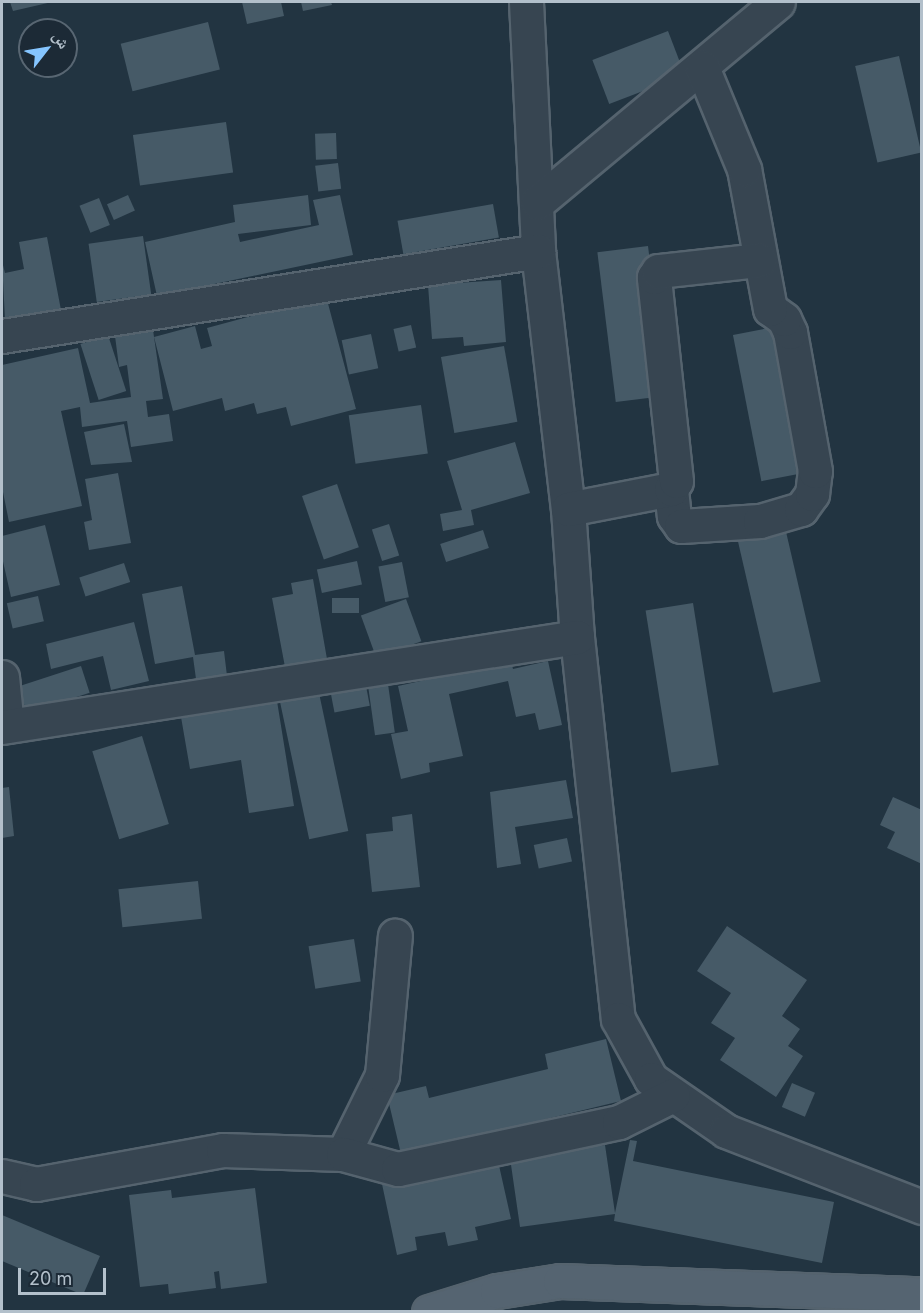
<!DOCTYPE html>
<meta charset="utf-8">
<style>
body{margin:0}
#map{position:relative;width:923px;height:1313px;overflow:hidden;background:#223441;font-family:Inter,"Noto Naskh Arabic",sans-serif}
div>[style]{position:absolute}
.building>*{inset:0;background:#465a67;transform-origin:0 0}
.roads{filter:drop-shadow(2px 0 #55636e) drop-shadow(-2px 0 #55636e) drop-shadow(0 2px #55636e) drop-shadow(0 -2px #55636e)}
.minor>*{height:33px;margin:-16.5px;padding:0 16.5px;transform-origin:16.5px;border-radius:16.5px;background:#374551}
.major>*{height:33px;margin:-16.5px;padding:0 16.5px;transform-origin:16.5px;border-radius:16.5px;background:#556471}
span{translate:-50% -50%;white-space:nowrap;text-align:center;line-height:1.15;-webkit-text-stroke:5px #1c2a36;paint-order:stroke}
.frame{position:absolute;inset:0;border:3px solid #b3c0cb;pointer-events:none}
.north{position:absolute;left:18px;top:18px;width:60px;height:60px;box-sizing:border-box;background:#1c2a36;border:2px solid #586672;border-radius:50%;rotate:59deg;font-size:16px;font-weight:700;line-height:24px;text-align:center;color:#b3c0cb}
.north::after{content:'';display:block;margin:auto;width:21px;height:27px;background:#85c5ff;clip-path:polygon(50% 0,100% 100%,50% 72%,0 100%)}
.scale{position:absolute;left:18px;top:1268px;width:88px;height:27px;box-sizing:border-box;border:3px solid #b3c0cb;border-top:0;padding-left:8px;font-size:18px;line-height:21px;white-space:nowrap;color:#b3c0cb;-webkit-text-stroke:4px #1c2a36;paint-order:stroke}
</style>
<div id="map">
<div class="building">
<i style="clip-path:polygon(10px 2px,52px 2px,13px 11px)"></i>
<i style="clip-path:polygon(242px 2px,281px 2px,284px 16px,247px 24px)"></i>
<i style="clip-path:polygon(301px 2px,331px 2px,332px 5px,303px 11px)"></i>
<i style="left:208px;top:22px;width:49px;height:90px;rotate:76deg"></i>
<i style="left:668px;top:31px;width:47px;height:81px;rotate:69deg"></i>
<i style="left:899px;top:56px;width:99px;height:45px;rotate:77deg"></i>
<i style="left:226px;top:122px;width:51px;height:94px;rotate:82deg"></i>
<i style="left:336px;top:133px;width:26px;height:21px;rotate:88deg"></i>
<i style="left:338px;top:163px;width:26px;height:23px;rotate:83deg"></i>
<i style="left:128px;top:195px;width:17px;height:23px;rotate:66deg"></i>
<i style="clip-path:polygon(308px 195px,311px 225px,238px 234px,240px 242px,319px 225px,313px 200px,340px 195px,353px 255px,157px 296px,145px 242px,235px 222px,233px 205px)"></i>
<i style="left:99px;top:198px;width:29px;height:21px;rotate:68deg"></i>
<i style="left:493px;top:204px;width:34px;height:97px;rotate:80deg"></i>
<i style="left:143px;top:236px;width:59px;height:55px;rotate:82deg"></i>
<i style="clip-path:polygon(47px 237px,61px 310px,5px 320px,2px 261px,5px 273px,24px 269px,19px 242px)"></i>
<i style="left:648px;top:246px;width:151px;height:51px;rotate:83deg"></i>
<i style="clip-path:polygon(501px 280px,506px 342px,464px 346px,463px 337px,432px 339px,428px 285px)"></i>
<i style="clip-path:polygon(326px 296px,356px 409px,291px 426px,286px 407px,257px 414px,254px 403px,225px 411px,222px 398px,173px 411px,154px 337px,195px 326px,201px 349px,212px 346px,207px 328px)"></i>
<i style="left:411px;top:325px;width:23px;height:18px;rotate:77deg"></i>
<i style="left:784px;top:325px;width:149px;height:52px;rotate:79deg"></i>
<i style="clip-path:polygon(153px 330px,163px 399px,146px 401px,148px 417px,169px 414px,173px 441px,131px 447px,127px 421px,82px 427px,80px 407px,61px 411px,82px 506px,9px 522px,2px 487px,2px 365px,78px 348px,90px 403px,131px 397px,127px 365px,119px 367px,115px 336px)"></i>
<i style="left:371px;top:334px;width:35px;height:30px;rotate:78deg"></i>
<i style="left:108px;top:335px;width:59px;height:29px;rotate:72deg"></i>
<i style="left:504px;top:346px;width:77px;height:64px;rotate:80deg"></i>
<i style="left:421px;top:405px;width:49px;height:73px;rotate:82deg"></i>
<i style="clip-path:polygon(124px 424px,132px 462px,91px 465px,84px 432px)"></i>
<i style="clip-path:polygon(515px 442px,530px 493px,471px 510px,474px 525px,443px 531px,440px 514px,462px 510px,447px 461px)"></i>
<i style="clip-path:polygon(118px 473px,131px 543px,89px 550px,84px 522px,92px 520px,85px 479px)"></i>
<i style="left:337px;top:484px;width:67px;height:37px;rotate:71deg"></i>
<i style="left:784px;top:523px;width:163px;height:49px;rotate:77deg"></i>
<i style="left:389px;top:524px;width:33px;height:18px;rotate:72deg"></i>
<i style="clip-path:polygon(45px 525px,60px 585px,11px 597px,2px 557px,2px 536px)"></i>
<i style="left:483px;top:530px;width:19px;height:45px;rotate:72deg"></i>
<i style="left:357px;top:561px;width:24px;height:41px;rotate:78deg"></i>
<i style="left:402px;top:562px;width:36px;height:24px;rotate:79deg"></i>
<i style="left:124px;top:563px;width:20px;height:47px;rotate:72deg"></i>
<i style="clip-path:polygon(313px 579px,327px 659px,285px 667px,272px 598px,293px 594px,291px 583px)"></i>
<i style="clip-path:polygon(182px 586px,195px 655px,224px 651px,227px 676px,196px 679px,193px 657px,155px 664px,142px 594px)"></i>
<i style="left:38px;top:596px;width:26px;height:32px;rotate:77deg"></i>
<i style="left:332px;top:598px;width:27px;height:15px"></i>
<i style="left:406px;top:599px;width:45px;height:48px;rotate:70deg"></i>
<i style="left:693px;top:603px;width:164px;height:48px;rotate:81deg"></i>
<i style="clip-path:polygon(134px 622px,149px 681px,111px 690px,103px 656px,51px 669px,46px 644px)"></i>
<i style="clip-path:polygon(511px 661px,513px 669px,548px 661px,562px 725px,539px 730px,535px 713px,516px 717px,508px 681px,449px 694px,463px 756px,429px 763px,430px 772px,401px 779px,391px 734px,408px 731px,398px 686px)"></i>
<i style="left:81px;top:666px;width:28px;height:66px;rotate:72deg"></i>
<i style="left:388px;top:684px;width:49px;height:20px;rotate:82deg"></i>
<i style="left:366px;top:686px;width:20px;height:36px;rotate:79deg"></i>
<i style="left:319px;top:693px;width:141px;height:40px;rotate:78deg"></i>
<i style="clip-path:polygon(277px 701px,294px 806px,249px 813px,241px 760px,190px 769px,181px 717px)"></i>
<i style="left:142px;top:736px;width:92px;height:52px;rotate:73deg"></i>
<i style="clip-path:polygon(566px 780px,573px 818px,515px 827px,521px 864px,497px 868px,490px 792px)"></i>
<i style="clip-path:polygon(9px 787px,14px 836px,2px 838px,2px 788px)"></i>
<i style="clip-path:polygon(893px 797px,922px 810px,922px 864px,887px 848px,895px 832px,880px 825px)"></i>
<i style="clip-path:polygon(412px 814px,420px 887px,372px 892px,366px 834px,393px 831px,392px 817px)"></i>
<i style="left:567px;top:838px;width:24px;height:34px;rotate:78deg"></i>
<i style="left:198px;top:881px;width:38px;height:80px;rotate:84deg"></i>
<i style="clip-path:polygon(727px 926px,807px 980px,782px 1016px,800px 1029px,788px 1046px,803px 1056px,776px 1097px,720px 1060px,735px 1038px,711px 1023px,731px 993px,697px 971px)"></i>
<i style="left:354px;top:939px;width:43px;height:46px;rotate:81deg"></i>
<i style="clip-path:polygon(606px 1039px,621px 1101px,401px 1154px,387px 1095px,426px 1086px,429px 1098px,548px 1069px,545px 1054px)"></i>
<i style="left:792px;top:1083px;width:25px;height:26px;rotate:23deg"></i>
<i style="clip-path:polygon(630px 1140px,637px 1141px,633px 1161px,834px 1202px,822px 1263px,614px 1221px,615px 1214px,520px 1227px,510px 1158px,605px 1145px,615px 1213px)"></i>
<i style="clip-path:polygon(498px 1161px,511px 1219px,475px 1227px,478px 1240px,448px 1246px,445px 1232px,415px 1237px,417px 1250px,397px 1255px,382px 1184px)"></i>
<i style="clip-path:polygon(255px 1188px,267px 1283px,221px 1289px,219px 1271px,214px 1272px,216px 1288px,169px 1294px,168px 1284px,140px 1287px,129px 1195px,171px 1190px,172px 1198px)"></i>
<i style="clip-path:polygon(2px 1215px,100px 1256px,83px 1295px,2px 1261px)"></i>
</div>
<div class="roads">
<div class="minor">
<i style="left:526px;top:2px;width:249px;rotate:87.2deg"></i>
<i style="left:538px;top:251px;width:260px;rotate:83.4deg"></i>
<i style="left:568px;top:509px;width:128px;rotate:86deg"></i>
<i style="left:577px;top:637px;width:384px;rotate:83.9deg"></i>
<i style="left:618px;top:1019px;width:68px;rotate:61.2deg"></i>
<i style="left:651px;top:1079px;width:91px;rotate:34.7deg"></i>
<i style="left:726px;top:1131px;width:210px;rotate:21.2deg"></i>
<i style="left:538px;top:202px;width:312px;rotate:-39.8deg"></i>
<i style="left:2px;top:336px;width:543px;rotate:-9.01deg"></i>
<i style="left:671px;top:489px;width:27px;rotate:84deg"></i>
<i style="left:674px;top:516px;width:12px;rotate:55deg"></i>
<i style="left:681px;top:526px;width:79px;rotate:-3.6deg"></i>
<i style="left:760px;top:521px;width:43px;rotate:-16.3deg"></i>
<i style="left:801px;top:509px;width:19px;rotate:-54deg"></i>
<i style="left:812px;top:494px;width:23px;rotate:-83deg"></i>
<i style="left:815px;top:471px;width:141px;rotate:-100.2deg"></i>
<i style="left:790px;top:332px;width:14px;rotate:-115deg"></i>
<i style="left:784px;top:319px;width:17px;rotate:-144deg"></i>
<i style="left:770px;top:309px;width:142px;rotate:-100.5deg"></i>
<i style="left:744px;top:169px;width:110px;rotate:-112.4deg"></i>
<i style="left:568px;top:509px;width:105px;rotate:-11deg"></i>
<i style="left:671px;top:489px;width:9px;rotate:-58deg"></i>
<i style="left:676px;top:481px;width:205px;rotate:-96.2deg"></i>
<i style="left:654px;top:277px;width:7px;rotate:-56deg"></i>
<i style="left:658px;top:271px;width:102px;rotate:-6.2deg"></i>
<i style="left:2px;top:677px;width:49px;rotate:84.2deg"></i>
<i style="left:2px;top:727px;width:582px;rotate:-8.9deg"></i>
<i style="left:343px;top:1154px;width:88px;rotate:-63.7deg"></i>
<i style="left:382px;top:1075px;width:140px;rotate:-84.7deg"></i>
<i style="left:2px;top:1176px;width:35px;rotate:13deg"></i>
<i style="left:36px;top:1184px;width:190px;rotate:-10.3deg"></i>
<i style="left:223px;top:1150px;width:120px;rotate:1.9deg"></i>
<i style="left:343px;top:1154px;width:57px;rotate:15.3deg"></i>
<i style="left:398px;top:1169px;width:226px;rotate:-12deg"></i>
<i style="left:619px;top:1122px;width:60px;rotate:-26.6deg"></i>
</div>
<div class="major">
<i style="left:429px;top:1312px;width:71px;rotate:-17.2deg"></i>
<i style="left:497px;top:1291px;width:64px;rotate:-9deg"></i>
<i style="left:560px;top:1281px;width:362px;rotate:2.1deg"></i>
</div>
</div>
<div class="frame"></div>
<div class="north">ش</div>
<div class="scale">20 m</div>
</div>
